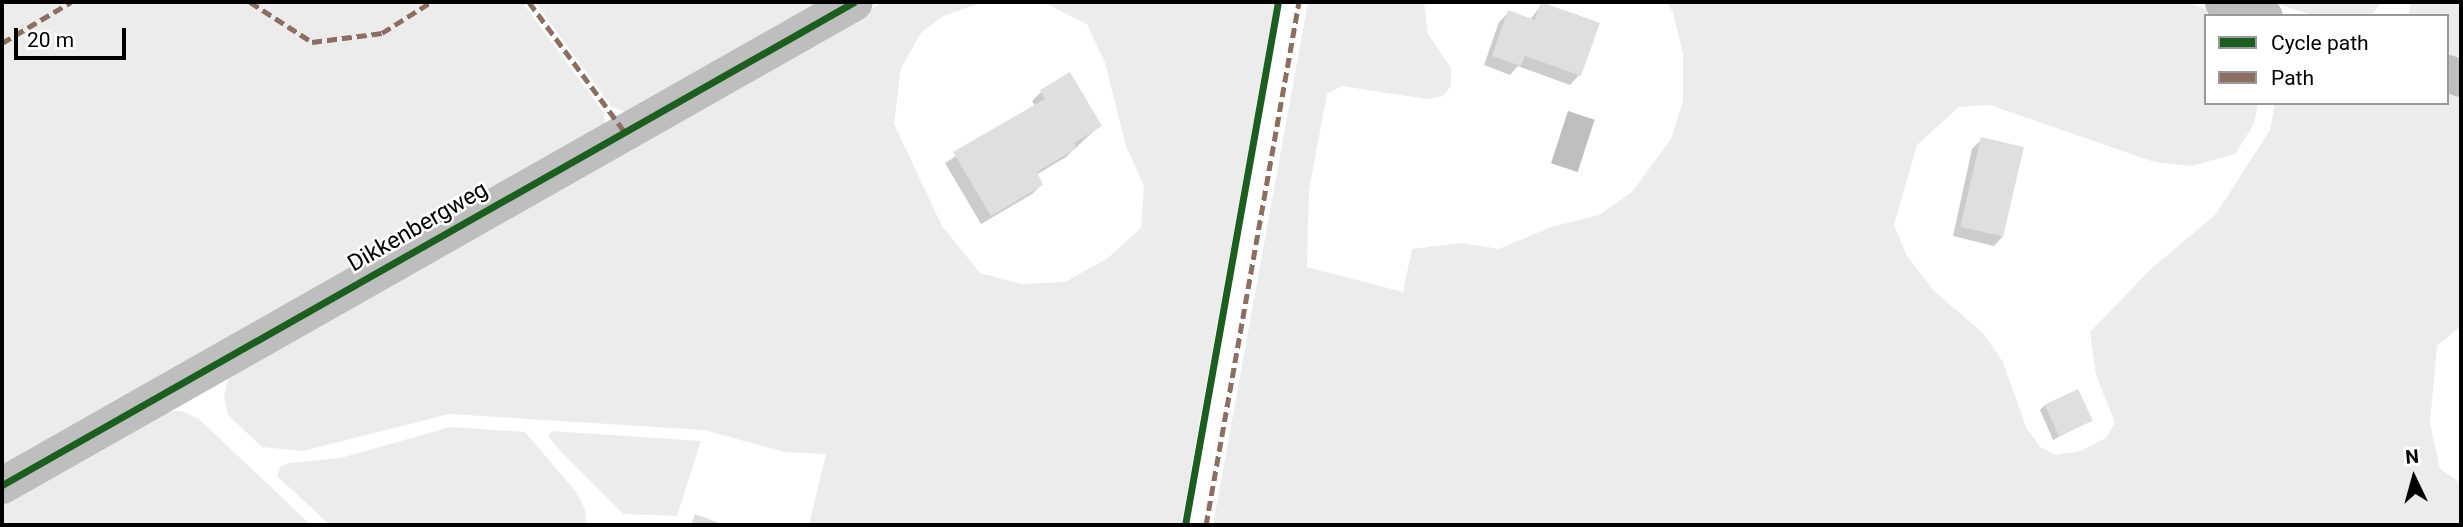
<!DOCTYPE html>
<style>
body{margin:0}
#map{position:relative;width:2463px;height:527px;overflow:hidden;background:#fff;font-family:Roboto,sans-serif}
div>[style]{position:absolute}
.green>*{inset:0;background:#ececec}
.water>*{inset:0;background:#bfbfbf;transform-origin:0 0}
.shadow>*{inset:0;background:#0003}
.building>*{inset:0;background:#dfdfdf;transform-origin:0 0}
.minor>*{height:37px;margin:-18.5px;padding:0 18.5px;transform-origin:18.5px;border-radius:18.5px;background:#bebebe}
.quiet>*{height:5px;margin-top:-2.5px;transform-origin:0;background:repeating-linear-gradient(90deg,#8d6e63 0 10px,transparent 0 15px)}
.cycleway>*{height:7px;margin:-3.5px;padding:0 3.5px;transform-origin:3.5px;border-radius:3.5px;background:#1b5e20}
span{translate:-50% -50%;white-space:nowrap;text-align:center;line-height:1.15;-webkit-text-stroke:5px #fff;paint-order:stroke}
.street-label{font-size:23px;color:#000}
.frame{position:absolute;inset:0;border:4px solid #000;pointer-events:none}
.legend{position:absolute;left:2204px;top:14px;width:245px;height:91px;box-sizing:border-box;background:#fff;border:2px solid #999;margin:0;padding:9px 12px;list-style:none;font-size:21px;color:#000}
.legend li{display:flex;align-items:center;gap:14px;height:35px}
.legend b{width:35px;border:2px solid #999}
.north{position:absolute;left:2379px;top:443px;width:70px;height:70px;-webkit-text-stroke:5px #fff;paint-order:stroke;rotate:355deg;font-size:19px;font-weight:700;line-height:28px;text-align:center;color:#000}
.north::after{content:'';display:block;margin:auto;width:24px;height:32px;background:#000;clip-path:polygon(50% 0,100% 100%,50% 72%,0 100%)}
.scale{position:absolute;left:14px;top:28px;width:112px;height:32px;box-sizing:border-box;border:4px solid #000;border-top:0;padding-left:9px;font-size:21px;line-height:24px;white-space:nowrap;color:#000;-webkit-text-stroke:5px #fff;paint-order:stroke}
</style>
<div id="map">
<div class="green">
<i style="clip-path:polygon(2px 2px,522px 2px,604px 113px,605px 126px,2px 466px)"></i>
<i style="clip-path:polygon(535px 2px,825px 2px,629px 114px,612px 107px)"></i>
<i style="clip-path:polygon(883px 2px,984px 2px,943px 16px,921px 33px,901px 68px,894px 124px,942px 226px,980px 273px,1022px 284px,1065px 282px,1108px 258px,1141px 228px,1144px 186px,1126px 146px,1105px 63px,1087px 24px,1043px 2px,1275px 2px,1181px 525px,809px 525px,826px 454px,784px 452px,704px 430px,449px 414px,303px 451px,262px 447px,228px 415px,224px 397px,229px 376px)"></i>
<i style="clip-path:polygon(1308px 2px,1424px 2px,1428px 34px,1451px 68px,1451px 86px,1443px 96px,1426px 99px,1342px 86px,1327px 94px,1309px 190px,1307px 267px,1403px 292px,1412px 249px,1462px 243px,1499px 249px,1551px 227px,1599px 215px,1632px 192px,1671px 139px,1683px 101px,1683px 54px,1673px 12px,1666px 2px,2185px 2px,2226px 16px,2206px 16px,2206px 103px,2258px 103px,2254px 124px,2235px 154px,2192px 166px,2154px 162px,1990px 105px,1959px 107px,1917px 145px,1894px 225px,1907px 256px,1934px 291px,1983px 333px,2003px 362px,2026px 427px,2040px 447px,2055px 455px,2081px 451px,2106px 438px,2115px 423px,2096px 375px,2090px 332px,2150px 270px,2216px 214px,2270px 130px,2275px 103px,2447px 103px,2447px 88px,2461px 93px,2461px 326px,2437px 346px,2430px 423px,2440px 469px,2461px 483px,2461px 525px,1213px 525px)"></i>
<i style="clip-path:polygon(2271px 2px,2382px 2px,2371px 16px,2315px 16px)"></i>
<i style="clip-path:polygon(2411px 2px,2461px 2px,2461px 62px,2447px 57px,2447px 16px,2408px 16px)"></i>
<i style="clip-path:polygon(167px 411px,181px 411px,199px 419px,311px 525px,2px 525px,2px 503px)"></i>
<i style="clip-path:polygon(450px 427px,525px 432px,576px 492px,585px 509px,586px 525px,330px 525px,277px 476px,281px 466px,290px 463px,341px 458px)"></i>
<i style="clip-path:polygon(552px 431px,701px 441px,677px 516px,623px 514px,562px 453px,548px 436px)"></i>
</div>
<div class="water">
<i style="left:1568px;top:111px;width:28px;height:55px;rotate:18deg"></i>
</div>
<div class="shadow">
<i style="clip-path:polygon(1542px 4px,1579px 75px,1570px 85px,1518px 66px,1510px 75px,1484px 65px,1499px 22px,1509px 12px,1530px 20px)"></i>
<i style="clip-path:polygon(1041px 92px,1099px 126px,1066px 157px,1036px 175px,1041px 185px,1032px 194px,981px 224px,945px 163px,1035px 106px,1032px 101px)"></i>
<i style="clip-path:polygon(1982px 139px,2003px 236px,1994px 246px,1953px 236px,1972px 149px)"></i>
<i style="clip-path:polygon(2045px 405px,2091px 420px,2053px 440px,2040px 410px)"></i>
</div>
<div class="building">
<i style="clip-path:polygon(1541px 2px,1600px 23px,1581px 76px,1525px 56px,1521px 66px,1492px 56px,1508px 10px,1535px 20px)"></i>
<i style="clip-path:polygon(1070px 72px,1102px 126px,1074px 143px,1077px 148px,1037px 172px,1043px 185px,991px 216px,953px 152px,1045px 99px,1040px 90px)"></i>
<i style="left:1981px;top:137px;width:44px;height:92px;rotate:13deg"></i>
<i style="left:2078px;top:389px;width:35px;height:37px;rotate:65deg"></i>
<i style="clip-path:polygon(695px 514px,725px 525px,691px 525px)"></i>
</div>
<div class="minor">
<i style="left:2223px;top:2px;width:43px;rotate:18.9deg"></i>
<i style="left:2447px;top:73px;width:15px;rotate:20deg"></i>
<i style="left:2px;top:485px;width:979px;rotate:-29.55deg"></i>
</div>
<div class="quiet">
<i style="left:250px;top:2px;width:74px;rotate:32.8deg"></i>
<i style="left:312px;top:42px;width:71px;rotate:-7.3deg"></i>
<i style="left:382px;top:33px;width:58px;rotate:-32.3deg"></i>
<i style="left:529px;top:2px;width:162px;rotate:53.6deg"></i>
<i style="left:2px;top:43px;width:80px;rotate:-30.7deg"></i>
<i style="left:1206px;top:525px;width:531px;rotate:-79.92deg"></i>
</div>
<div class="cycleway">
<i style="left:2px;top:485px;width:979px;rotate:-29.55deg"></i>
<i style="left:1185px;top:525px;width:531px;rotate:-79.92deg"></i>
</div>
<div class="street-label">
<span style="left:418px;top:227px;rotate:-30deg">Dikkenbergweg</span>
</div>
<div class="frame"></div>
<ul class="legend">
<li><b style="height:9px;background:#1b5e20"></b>Cycle path</li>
<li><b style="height:9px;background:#8d6e63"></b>Path</li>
</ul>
<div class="north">N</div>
<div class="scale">20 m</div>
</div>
